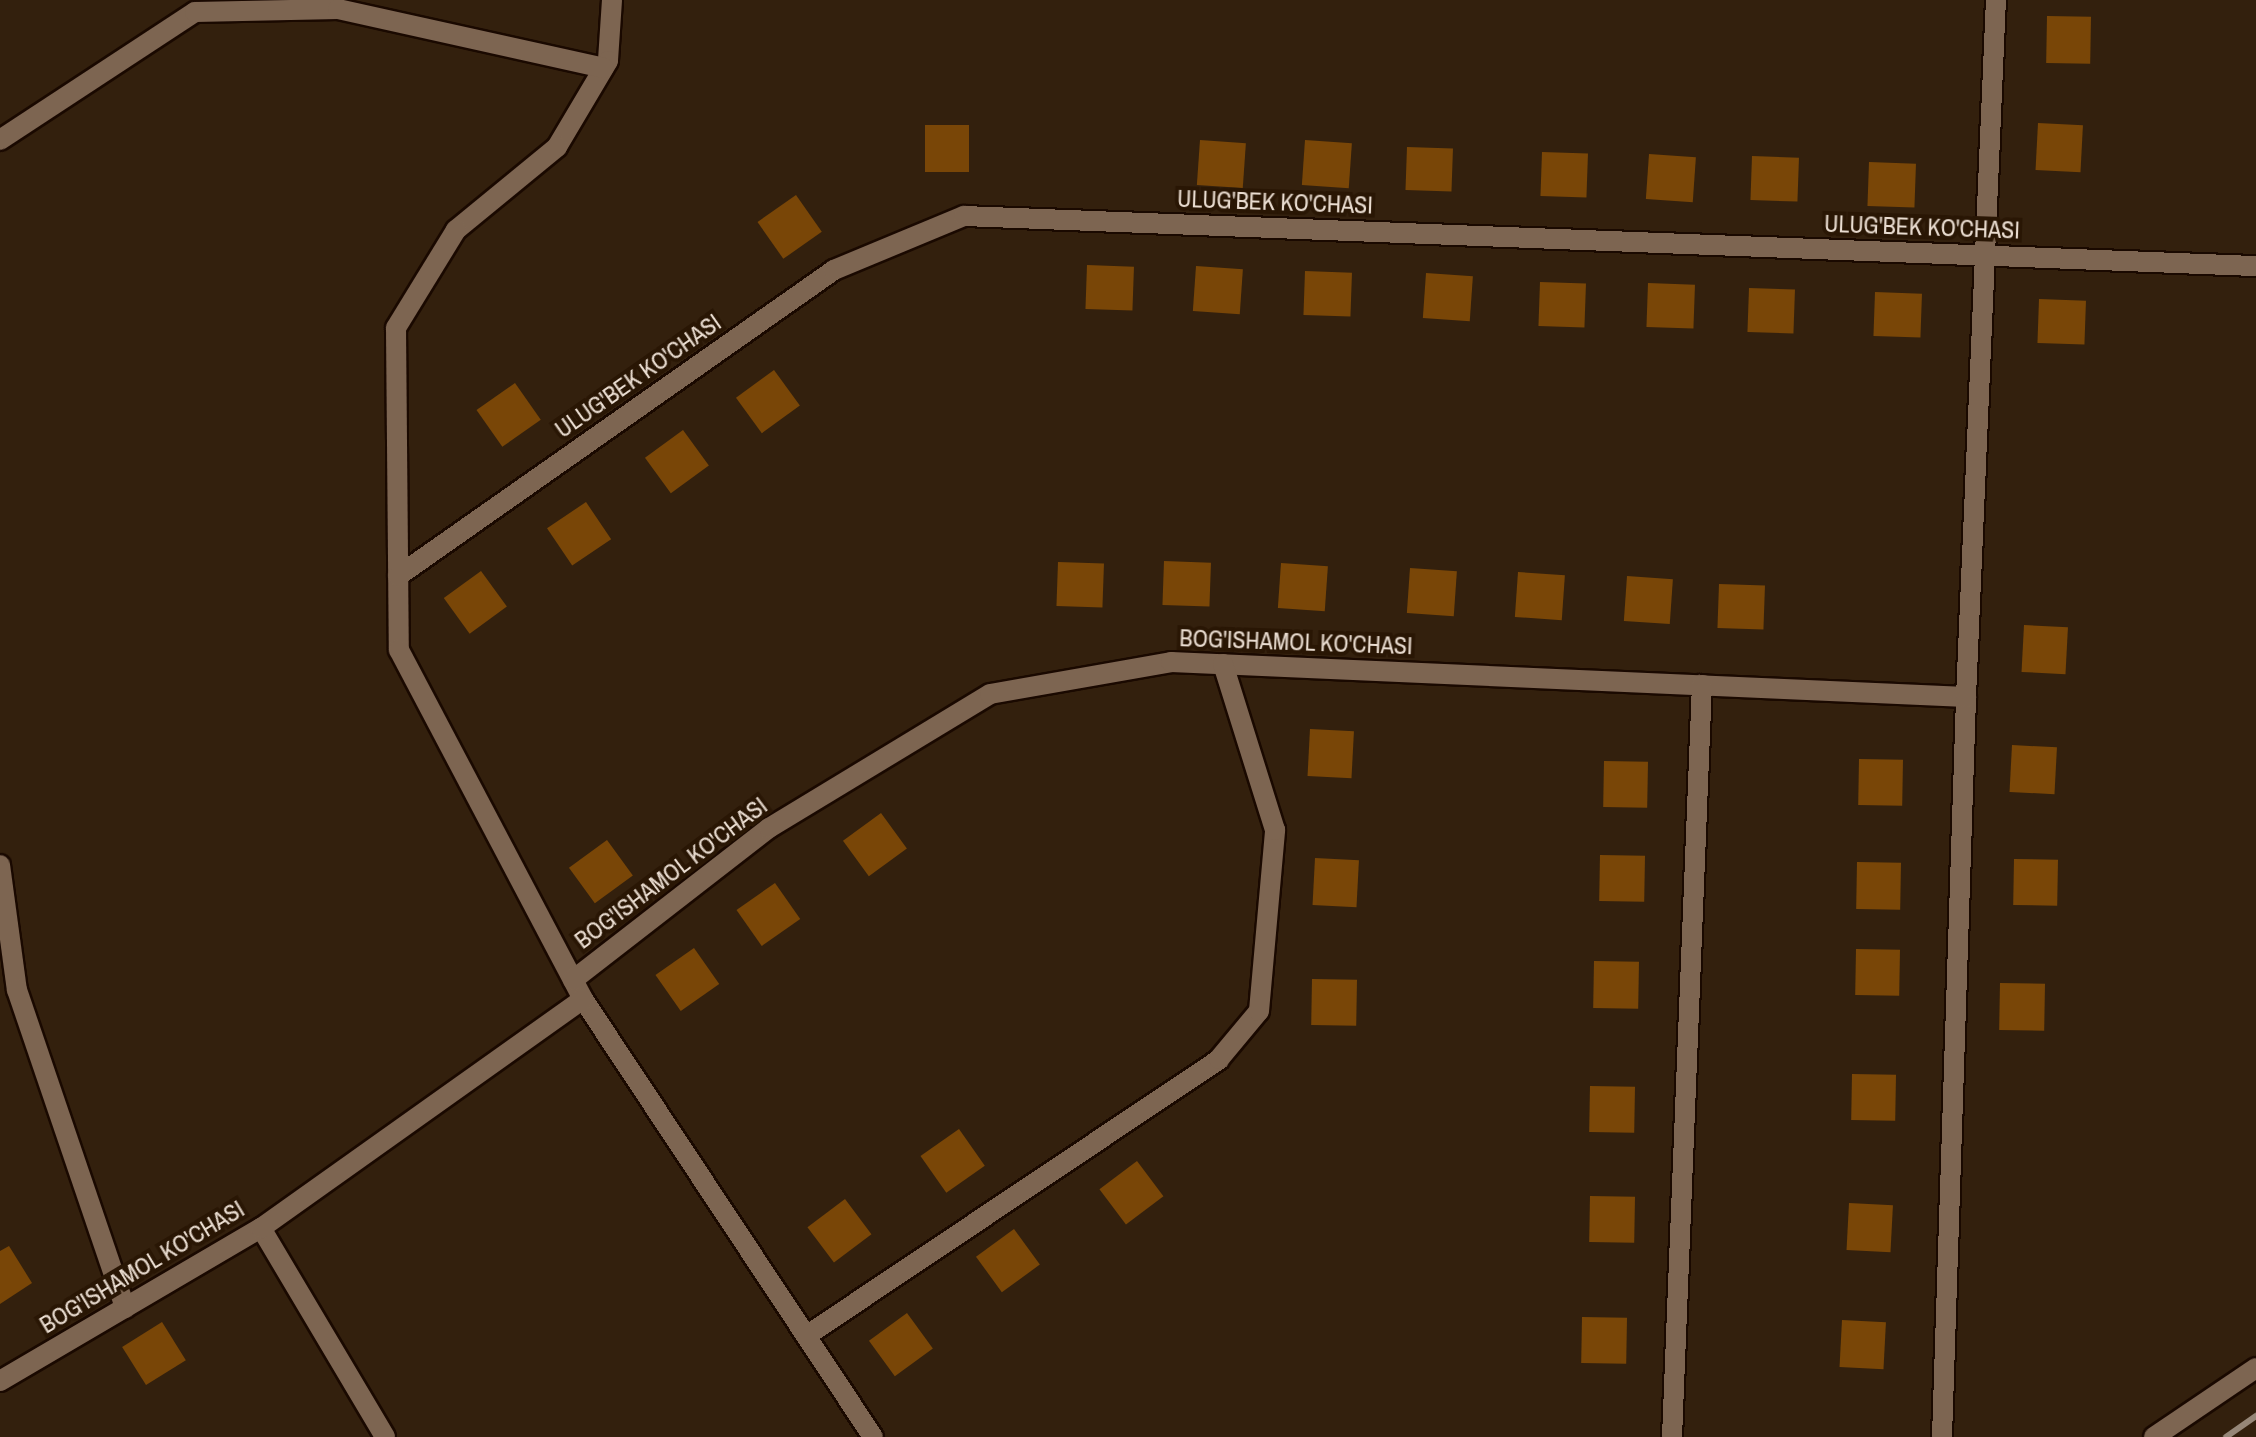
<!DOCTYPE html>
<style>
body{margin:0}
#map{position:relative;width:2256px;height:1437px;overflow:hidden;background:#33200d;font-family:"Archivo Narrow",sans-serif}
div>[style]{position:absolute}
.building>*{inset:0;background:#794607;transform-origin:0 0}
.roads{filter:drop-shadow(2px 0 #1a0900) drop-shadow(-2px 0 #1a0900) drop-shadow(0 2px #1a0900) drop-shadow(0 -2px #1a0900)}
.minor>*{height:20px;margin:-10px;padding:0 10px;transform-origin:10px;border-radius:10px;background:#7d6551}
.rail>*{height:6px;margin:-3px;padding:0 3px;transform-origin:3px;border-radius:3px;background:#968778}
span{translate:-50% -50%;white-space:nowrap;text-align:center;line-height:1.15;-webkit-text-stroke:8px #291604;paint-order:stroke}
.street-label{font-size:24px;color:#e9dcd0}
</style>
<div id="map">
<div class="building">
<i style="left:2047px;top:16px;width:44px;height:47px;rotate:1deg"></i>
<i style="left:2038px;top:123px;width:45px;height:47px;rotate:3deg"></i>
<i style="left:925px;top:125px;width:44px;height:47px"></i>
<i style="left:1200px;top:140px;width:46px;height:45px;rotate:4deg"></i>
<i style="left:1305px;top:140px;width:47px;height:45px;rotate:4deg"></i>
<i style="left:1407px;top:147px;width:46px;height:43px;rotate:2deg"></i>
<i style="left:1542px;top:152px;width:46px;height:44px;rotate:2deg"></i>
<i style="left:1649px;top:154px;width:47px;height:45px;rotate:4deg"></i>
<i style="left:1752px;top:156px;width:47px;height:44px;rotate:2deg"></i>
<i style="left:1869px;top:162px;width:47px;height:44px;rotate:2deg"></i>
<i style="left:796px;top:195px;width:45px;height:47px;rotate:55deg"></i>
<i style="left:1087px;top:265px;width:47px;height:44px;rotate:2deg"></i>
<i style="left:1196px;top:266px;width:47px;height:45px;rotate:4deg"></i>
<i style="left:1305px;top:271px;width:47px;height:44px;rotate:2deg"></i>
<i style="left:1426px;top:273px;width:47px;height:45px;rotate:4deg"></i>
<i style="left:1540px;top:282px;width:46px;height:44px;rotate:2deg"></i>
<i style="left:1648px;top:283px;width:47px;height:44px;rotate:2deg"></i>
<i style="left:1749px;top:288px;width:46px;height:44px;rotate:2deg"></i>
<i style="left:1875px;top:292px;width:47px;height:44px;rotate:2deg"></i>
<i style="left:2039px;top:299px;width:47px;height:44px;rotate:2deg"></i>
<i style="left:774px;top:370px;width:44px;height:47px;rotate:54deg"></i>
<i style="left:515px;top:383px;width:45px;height:47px;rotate:55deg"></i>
<i style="left:683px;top:430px;width:44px;height:47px;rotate:54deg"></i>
<i style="left:586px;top:502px;width:45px;height:47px;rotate:56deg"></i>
<i style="left:1164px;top:561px;width:47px;height:44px;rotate:2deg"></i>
<i style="left:1058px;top:562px;width:46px;height:44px;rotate:2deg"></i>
<i style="left:1281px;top:563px;width:47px;height:45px;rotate:4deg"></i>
<i style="left:1410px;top:568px;width:47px;height:45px;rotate:4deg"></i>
<i style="left:481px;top:571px;width:44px;height:46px;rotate:54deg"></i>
<i style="left:1518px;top:572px;width:47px;height:45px;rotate:4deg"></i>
<i style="left:1627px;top:576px;width:46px;height:45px;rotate:4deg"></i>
<i style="left:1719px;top:584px;width:46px;height:44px;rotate:2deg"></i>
<i style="left:2024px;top:625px;width:44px;height:47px;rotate:3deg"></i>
<i style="left:1310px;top:729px;width:44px;height:47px;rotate:3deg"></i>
<i style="left:2012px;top:745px;width:45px;height:47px;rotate:3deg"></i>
<i style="left:1859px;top:759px;width:44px;height:46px;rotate:1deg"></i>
<i style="left:1604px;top:761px;width:44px;height:46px;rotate:1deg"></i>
<i style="left:881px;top:813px;width:44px;height:47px;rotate:54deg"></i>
<i style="left:607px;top:840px;width:44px;height:47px;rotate:54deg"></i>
<i style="left:1600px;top:855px;width:45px;height:46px;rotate:1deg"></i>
<i style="left:1315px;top:858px;width:44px;height:47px;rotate:3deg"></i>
<i style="left:2014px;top:859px;width:44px;height:46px;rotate:1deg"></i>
<i style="left:1857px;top:862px;width:44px;height:47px;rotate:1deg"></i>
<i style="left:775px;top:883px;width:44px;height:47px;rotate:55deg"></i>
<i style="left:694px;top:948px;width:44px;height:47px;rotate:55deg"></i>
<i style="left:1856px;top:949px;width:44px;height:46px;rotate:1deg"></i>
<i style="left:1594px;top:961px;width:45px;height:47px;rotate:1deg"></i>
<i style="left:1312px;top:979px;width:45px;height:46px;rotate:1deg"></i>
<i style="left:2000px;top:983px;width:45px;height:47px;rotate:1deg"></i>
<i style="left:1852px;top:1074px;width:44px;height:46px;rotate:1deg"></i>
<i style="left:1590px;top:1086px;width:45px;height:46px;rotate:1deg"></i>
<i style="left:959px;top:1129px;width:45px;height:47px;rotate:55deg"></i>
<i style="left:1137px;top:1161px;width:44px;height:47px;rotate:53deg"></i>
<i style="left:1590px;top:1196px;width:45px;height:46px;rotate:1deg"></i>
<i style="left:845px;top:1199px;width:44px;height:47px;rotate:53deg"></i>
<i style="left:1849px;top:1203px;width:44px;height:47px;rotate:3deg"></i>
<i style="left:1014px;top:1229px;width:44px;height:47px;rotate:54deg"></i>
<i style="clip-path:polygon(9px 1246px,32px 1283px,0 1304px,0 1251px)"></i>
<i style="left:907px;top:1313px;width:44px;height:47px;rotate:54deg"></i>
<i style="left:1582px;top:1317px;width:45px;height:46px;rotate:1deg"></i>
<i style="left:1842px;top:1320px;width:44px;height:47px;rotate:3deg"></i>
<i style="left:162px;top:1322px;width:45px;height:47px;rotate:58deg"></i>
</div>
<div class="roads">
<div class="minor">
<i style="left:612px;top:0;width:61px;rotate:93.8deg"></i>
<i style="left:608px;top:61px;width:100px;rotate:120.7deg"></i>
<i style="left:557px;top:147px;width:131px;rotate:140.6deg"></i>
<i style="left:456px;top:230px;width:115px;rotate:121.5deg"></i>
<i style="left:396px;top:328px;width:322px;rotate:89.5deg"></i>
<i style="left:399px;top:650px;width:395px;rotate:62.2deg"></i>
<i style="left:583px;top:999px;width:525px;rotate:56.49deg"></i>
<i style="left:0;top:140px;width:233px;rotate:-33.3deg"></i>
<i style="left:195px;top:12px;width:143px;rotate:-1.2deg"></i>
<i style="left:338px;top:9px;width:272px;rotate:12.5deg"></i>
<i style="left:398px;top:576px;width:533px;rotate:-35.06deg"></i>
<i style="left:834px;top:270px;width:141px;rotate:-22.6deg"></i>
<i style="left:964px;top:216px;width:1293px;rotate:2.22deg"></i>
<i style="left:0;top:865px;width:126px;rotate:82.3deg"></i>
<i style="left:17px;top:990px;width:336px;rotate:71.2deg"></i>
<i style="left:573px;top:980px;width:248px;rotate:-37.8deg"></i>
<i style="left:769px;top:828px;width:258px;rotate:-31.2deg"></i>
<i style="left:990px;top:694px;width:184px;rotate:-10deg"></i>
<i style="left:1171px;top:662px;width:796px;rotate:2.52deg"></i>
<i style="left:261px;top:1228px;width:243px;rotate:59.3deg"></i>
<i style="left:806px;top:1336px;width:497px;rotate:-33.8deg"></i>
<i style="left:1219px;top:1059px;width:62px;rotate:-50.2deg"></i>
<i style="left:1259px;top:1011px;width:182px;rotate:-84.9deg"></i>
<i style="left:1275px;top:830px;width:174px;rotate:-107.4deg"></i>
<i style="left:0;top:1381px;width:303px;rotate:-30.4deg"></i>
<i style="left:261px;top:1228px;width:395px;rotate:-35.4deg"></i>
<i style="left:1672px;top:1437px;width:753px;rotate:-87.72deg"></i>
<i style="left:1942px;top:1437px;width:740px;rotate:-88.14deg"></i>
<i style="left:1966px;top:697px;width:698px;rotate:-87.54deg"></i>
<i style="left:2154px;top:1437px;width:123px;rotate:-34.1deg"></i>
</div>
</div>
<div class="rail">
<i style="left:2226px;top:1437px;width:37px;rotate:-35deg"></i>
</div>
<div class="street-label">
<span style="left:1275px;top:202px;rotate:2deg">ULUG'BEK KO'CHASI</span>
<span style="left:1922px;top:227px;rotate:2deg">ULUG'BEK KO'CHASI</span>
<span style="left:638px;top:376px;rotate:-35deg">ULUG'BEK KO'CHASI</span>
<span style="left:1296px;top:642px;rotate:2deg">BOG'ISHAMOL KO'CHASI</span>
<span style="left:671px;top:873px;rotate:-37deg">BOG'ISHAMOL KO'CHASI</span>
<span style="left:142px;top:1267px;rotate:-31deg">BOG'ISHAMOL KO'CHASI</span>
</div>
</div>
